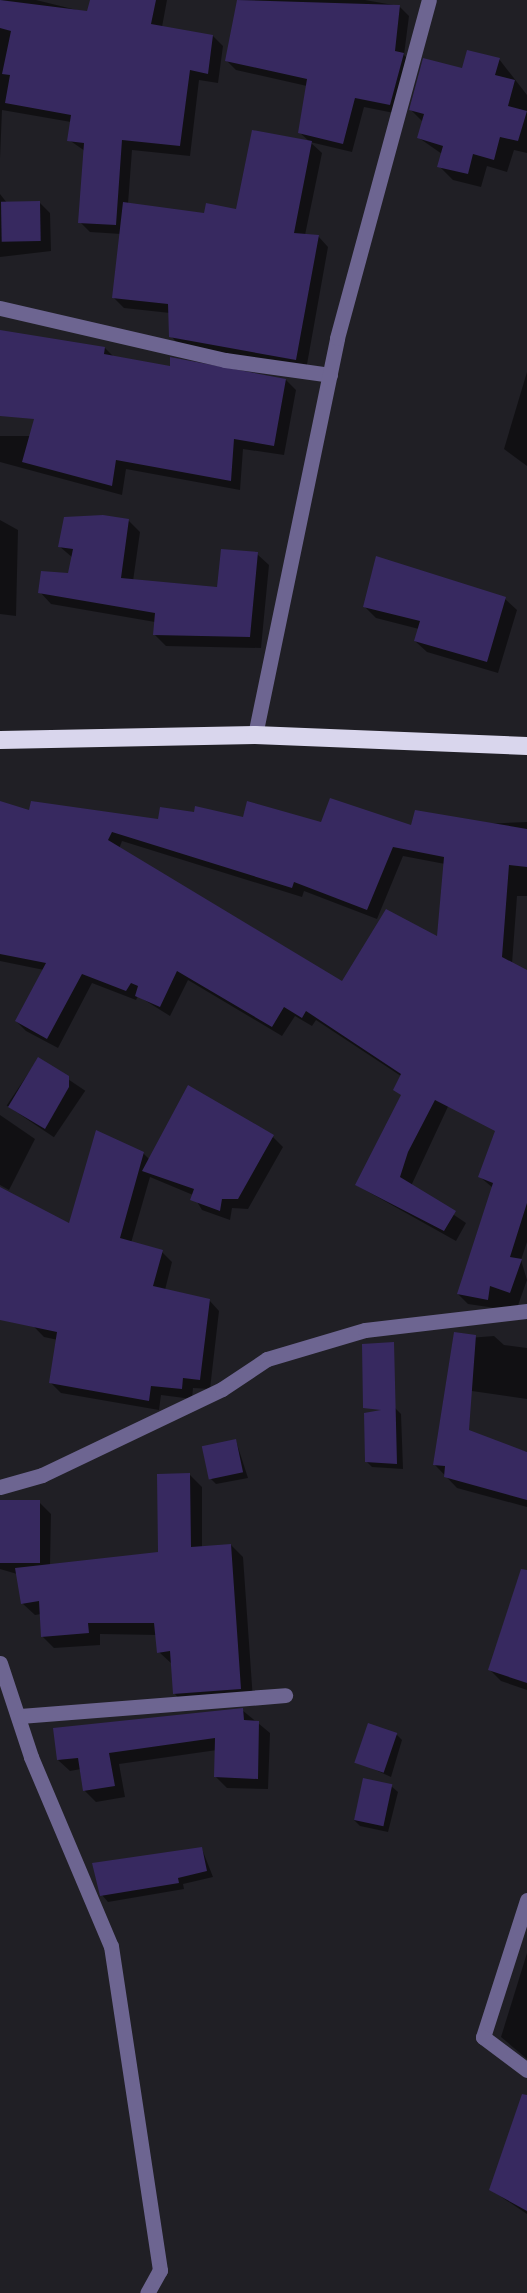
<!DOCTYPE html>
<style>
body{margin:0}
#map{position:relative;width:527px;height:2293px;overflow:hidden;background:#201f25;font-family:Jost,sans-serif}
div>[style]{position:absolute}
.shadow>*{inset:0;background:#0007;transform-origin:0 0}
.building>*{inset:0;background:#372960;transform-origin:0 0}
.minor>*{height:15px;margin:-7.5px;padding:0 7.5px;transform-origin:7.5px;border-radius:7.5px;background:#6d6591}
.highway>*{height:18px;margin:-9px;padding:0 9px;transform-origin:9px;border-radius:9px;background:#d9d6ed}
span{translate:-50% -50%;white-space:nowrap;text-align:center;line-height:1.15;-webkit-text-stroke:5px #09090c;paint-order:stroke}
</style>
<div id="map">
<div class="shadow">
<i style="clip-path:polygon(0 0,36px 0,89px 13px,91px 0,167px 0,162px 27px,213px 36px,223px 46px,218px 83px,199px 80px,190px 156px,132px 150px,128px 204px,205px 215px,237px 211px,310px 142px,299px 132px,307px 86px,236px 70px,227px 61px,238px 0,365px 0,399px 6px,409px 16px,404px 55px,413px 64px,399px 114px,364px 107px,352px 152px,310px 142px,322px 153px,305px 235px,318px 236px,328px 247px,306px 370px,181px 347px,171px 336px,170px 313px,124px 308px,114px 298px,121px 234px,90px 232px,80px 222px,85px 151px,69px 140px,71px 122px,2px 110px,0 159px)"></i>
<i style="clip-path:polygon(499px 59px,527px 95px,527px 153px,514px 150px,507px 172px,487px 166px,481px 187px,453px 180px,439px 166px,442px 154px,419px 138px,423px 122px,411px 110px,463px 70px)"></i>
<i style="clip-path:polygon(0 194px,7px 203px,40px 203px,50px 213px,51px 251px,0 257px)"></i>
<i style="clip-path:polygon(0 333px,105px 348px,114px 357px,172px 368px,286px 380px,296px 390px,284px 455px,243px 449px,240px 490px,126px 469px,122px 495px,0 462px,0 436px,57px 436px,58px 401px,0 397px)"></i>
<i style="clip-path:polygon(527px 372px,527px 466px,504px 449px)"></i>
<i style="clip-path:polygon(0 520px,18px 530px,16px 616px,0 614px)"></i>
<i style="clip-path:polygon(129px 521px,140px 532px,133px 581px,219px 589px,257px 554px,269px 565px,261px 648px,166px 646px,154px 634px,155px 622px,51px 604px,40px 592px,70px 575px,73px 558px,59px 546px)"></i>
<i style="clip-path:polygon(505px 599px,517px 610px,498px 673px,427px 652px,415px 641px,419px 629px,376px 618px,365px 607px)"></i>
<i style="clip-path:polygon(evenodd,0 803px,30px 812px,159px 820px,244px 818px,413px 827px,527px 822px,527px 896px,517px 896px,512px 964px,527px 972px,527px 1079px,452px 1098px,411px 1186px,466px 1223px,456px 1241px,356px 1185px,410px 1082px,316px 1020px,312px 1026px,295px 1016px,282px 1036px,188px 980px,170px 1016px,138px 996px,136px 1000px,92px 983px,58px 1048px,26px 1031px,16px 1021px,44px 970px,0 961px,0 803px,122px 841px,302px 897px,304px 891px,377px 919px,403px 856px,445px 864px,439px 939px,343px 983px,119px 849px,122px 841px)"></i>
<i style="left:38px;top:1059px;width:57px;height:56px;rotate:34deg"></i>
<i style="clip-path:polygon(0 1115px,35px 1139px,9px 1190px,0 1185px)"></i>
<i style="clip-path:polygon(527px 1128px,527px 1242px,521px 1260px,527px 1280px,516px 1311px,468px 1304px,458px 1294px,493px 1188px,480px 1177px)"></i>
<i style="clip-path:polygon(273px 1137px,283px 1147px,248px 1209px,232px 1208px,230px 1220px,202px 1210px,193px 1195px,150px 1177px,131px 1243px,162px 1252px,172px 1262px,165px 1290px,209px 1300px,219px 1311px,210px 1389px,193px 1388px,192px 1399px,161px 1395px,159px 1410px,61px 1393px,51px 1383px,58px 1340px,44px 1337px,0 1292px,0 1189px,70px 1225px,143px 1153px,150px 1160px)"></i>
<i style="clip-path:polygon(494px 1336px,504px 1345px,527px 1348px,527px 1399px,458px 1389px,455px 1339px)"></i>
<i style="clip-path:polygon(395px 1408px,401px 1414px,403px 1469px,372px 1467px,366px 1461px)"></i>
<i style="clip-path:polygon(441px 1427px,527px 1452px,527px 1507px,457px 1488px,435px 1465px)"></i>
<i style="clip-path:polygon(236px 1441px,248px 1478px,216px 1484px,210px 1478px)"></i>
<i style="clip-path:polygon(190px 1475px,202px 1487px,202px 1547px,231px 1545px,243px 1557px,253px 1700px,186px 1706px,174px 1693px,172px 1664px,159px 1652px,157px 1635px,100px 1634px,100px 1645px,54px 1648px,42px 1636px,41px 1614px,35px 1615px,22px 1603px,17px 1574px,0 1569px,0 1502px,39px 1502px,51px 1514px,50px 1566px,159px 1553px)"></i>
<i style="clip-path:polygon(527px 1588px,527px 1690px,501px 1681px,490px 1670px)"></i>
<i style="clip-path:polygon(242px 1710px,270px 1733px,268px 1789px,227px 1788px,216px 1777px,217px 1750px,119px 1764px,125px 1797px,96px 1802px,85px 1791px,81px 1769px,70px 1771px,58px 1760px)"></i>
<i style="clip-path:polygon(396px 1734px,402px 1740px,391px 1777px,358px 1762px)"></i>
<i style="clip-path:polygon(391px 1786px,398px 1792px,388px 1832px,360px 1826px,354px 1820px)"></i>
<i style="clip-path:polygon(202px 1849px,213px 1877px,183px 1884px,184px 1889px,108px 1902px,102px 1895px)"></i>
<i style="clip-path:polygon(527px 1953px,527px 2059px,501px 2037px)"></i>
<i style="clip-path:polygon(527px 2135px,527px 2214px,491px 2190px)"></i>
</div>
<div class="building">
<i style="clip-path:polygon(0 0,87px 11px,90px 0,156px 0,151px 24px,213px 35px,208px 74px,190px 70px,180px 146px,122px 140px,116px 225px,78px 223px,84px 143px,67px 141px,71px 115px,5px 103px,10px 75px,2px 74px,11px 31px,0 28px)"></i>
<i style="clip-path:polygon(237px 0,400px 5px,395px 51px,404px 53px,390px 105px,355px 98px,343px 144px,298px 133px,307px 79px,225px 61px)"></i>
<i style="clip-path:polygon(467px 50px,500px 58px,495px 75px,515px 80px,508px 106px,527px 111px,518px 141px,500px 137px,494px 160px,473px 154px,468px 174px,437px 167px,443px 146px,417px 138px,424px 114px,409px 110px,423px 58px,462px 68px)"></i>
<i style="clip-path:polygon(252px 130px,312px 141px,294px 233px,319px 235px,296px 360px,169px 337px,168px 304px,112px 298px,123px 202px,204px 213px,206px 203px,236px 209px)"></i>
<i style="left:40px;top:201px;width:40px;height:39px;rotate:89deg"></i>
<i style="clip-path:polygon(0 330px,105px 347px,104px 354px,170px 366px,170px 357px,286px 379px,274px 446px,234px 439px,231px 481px,116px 460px,112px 486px,22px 462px,34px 419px,0 416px)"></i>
<i style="clip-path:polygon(103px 515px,129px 519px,121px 578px,217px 587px,221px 549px,258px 552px,250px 637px,153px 635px,155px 613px,38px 593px,41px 571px,68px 573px,73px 549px,58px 547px,64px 517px)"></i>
<i style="clip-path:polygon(376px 556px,506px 597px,487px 662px,414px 641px,420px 621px,363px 607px)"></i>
<i style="clip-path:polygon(evenodd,330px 798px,411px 825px,415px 810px,527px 829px,527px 867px,509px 865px,502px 957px,527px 970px,527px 1203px,510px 1257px,522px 1259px,510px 1293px,490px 1286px,488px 1300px,457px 1294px,493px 1183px,478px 1177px,495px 1131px,435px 1100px,408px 1152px,400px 1177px,456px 1211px,444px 1231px,355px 1185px,401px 1095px,393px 1090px,401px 1074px,306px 1011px,302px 1018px,284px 1007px,272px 1027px,177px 971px,160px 1007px,135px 996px,138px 986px,131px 983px,126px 991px,82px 974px,47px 1039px,15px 1021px,46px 963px,0 954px,0 801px,29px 810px,31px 801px,158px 819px,160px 807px,194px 812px,195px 806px,243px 817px,247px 801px,321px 822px,330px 798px,112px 832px,292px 888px,294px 882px,367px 910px,393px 847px,444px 857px,437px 936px,386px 909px,342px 981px,108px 840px,112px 832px)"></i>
<i style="clip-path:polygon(38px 1057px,69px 1076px,69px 1087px,45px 1129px,8px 1107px)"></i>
<i style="clip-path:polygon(188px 1085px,274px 1135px,238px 1199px,222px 1199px,220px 1211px,190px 1200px,194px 1189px,142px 1171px)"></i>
<i style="clip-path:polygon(96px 1130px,144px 1152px,120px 1238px,163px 1250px,153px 1286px,210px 1299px,200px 1380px,183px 1378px,182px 1389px,151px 1386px,149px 1401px,49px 1383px,57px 1332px,0 1320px,0 1187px,69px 1223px)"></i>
<i style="clip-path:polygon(454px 1332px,476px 1335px,469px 1430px,527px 1452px,527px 1500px,444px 1477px,445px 1466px,433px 1465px)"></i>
<i style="clip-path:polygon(394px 1342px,397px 1464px,365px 1462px,364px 1413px,381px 1410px,363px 1408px,362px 1344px)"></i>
<i style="left:236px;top:1439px;width:34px;height:35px;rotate:78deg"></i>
<i style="clip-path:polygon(190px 1473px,191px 1547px,231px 1544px,241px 1689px,173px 1694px,170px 1651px,157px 1653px,154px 1623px,88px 1623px,89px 1633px,41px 1637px,39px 1601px,21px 1604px,15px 1568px,158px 1552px,157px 1474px)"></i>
<i style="left:0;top:1500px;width:40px;height:63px"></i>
<i style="clip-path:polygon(521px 1569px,527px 1570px,527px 1683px,488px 1670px)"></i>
<i style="clip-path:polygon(243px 1708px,244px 1720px,259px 1721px,258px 1779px,214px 1777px,215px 1738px,109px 1753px,115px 1786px,83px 1791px,78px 1758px,57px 1760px,53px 1728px)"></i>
<i style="left:368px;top:1723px;width:31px;height:42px;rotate:19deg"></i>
<i style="left:363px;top:1778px;width:30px;height:43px;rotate:12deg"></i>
<i style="clip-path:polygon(202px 1847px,207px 1871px,178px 1878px,179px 1883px,100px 1896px,92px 1863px)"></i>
<i style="clip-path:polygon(522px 2094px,527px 2095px,527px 2211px,489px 2190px)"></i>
</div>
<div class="minor">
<i style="left:0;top:308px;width:231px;rotate:13deg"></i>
<i style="left:225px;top:360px;width:106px;rotate:8.1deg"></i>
<i style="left:255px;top:735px;width:405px;rotate:-78.3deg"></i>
<i style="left:337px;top:338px;width:350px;rotate:-74.8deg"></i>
<i style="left:0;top:1487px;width:44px;rotate:-15.9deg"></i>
<i style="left:42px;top:1475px;width:199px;rotate:-25.5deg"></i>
<i style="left:222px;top:1389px;width:54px;rotate:-33.7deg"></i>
<i style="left:267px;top:1359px;width:102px;rotate:-16.5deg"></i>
<i style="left:365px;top:1330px;width:163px;rotate:-6.7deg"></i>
<i style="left:0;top:1663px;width:99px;rotate:71.7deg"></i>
<i style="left:31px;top:1757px;width:205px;rotate:67.1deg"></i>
<i style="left:111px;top:1946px;width:328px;rotate:81.4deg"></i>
<i style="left:160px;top:2270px;width:26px;rotate:119deg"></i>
<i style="left:20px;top:1716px;width:266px;rotate:-4.5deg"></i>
<i style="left:527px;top:1900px;width:144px;rotate:107.8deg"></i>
<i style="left:483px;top:2037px;width:55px;rotate:36.9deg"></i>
</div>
<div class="highway">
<i style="left:0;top:740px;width:255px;rotate:-1.1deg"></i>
<i style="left:255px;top:735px;width:272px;rotate:2.3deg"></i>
</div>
</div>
